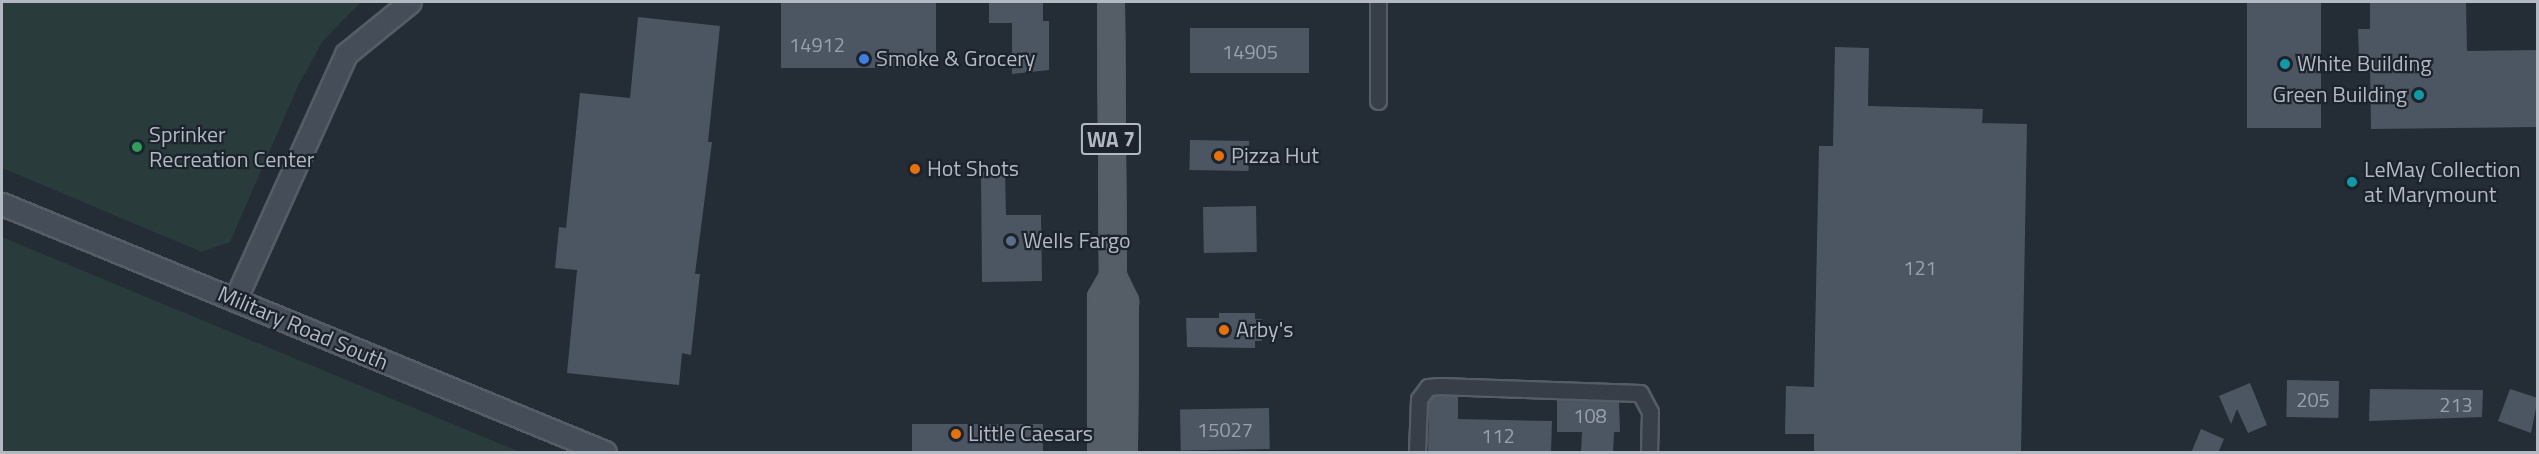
<!DOCTYPE html>
<style>
body{margin:0}
#map{position:relative;width:2539px;height:454px;overflow:hidden;background:#242c36;font-family:"Titillium Web",sans-serif}
div>[style]{position:absolute}
.green>*{inset:0;background:#293b3b}
.building>*{inset:0;background:#4c5662;transform-origin:0 0}
.roads{filter:drop-shadow(2px 0 #555c65) drop-shadow(-2px 0 #555c65) drop-shadow(0 2px #555c65) drop-shadow(0 -2px #555c65)}
.street>*{height:15px;margin:-7.5px;padding:0 7.5px;transform-origin:7.5px;border-radius:7.5px;background:#373e47}
.secondary>*{height:21px;margin:-10.5px;padding:0 10.5px;transform-origin:10.5px;border-radius:10.5px;background:#454d59}
.primary>*{height:24px;margin:-12px;padding:0 12px;transform-origin:12px;border-radius:12px;background:#555d67}
.dots>*{width:16px;height:16px;translate:-50% -50%;box-sizing:border-box;border:3px solid #1c232c;border-radius:50%}
span{translate:-50% -50%;white-space:nowrap;text-align:center;line-height:1.15;-webkit-text-stroke:4.5px #1c232c;paint-order:stroke}
.number-label{font-size:20px;color:#98a0ab}
.number-label span{-webkit-text-stroke-width:0}
.shield-label span{padding:2px 4px;background:#1c232c;border:2px solid;border-radius:4px;-webkit-text-stroke-width:0}
.shield-label{font-size:21px;color:#b2b9c3;font-weight:700}
.poi-label{font-size:22px;color:#b2b9c3}
.left{translate:0 -50%;text-align:left}
.right{translate:-100% -50%;text-align:right}
.street-label{font-size:22px;color:#b2b9c3}
.frame{position:absolute;inset:0;border:3px solid #b2b9c3;pointer-events:none}
</style>
<div id="map">
<div class="green">
<i style="clip-path:polygon(2px 2px,361px 2px,322px 42px,298px 86px,230px 242px,202px 252px,2px 168px)"></i>
<i style="clip-path:polygon(2px 237px,520px 452px,2px 452px)"></i>
</div>
<div class="building">
<i style="left:781px;top:2px;width:155px;height:66px"></i>
<i style="clip-path:polygon(989px 2px,1043px 2px,1043px 21px,1049px 21px,1049px 70px,1012px 74px,1012px 23px,989px 23px)"></i>
<i style="left:2247px;top:2px;width:74px;height:126px"></i>
<i style="clip-path:polygon(2370px 2px,2466px 2px,2467px 51px,2538px 50px,2538px 127px,2371px 129px,2370px 62px,2359px 62px,2358px 29px,2370px 29px)"></i>
<i style="clip-path:polygon(638px 17px,720px 26px,708px 142px,712px 142px,695px 274px,700px 274px,691px 355px,682px 353px,679px 385px,567px 373px,577px 270px,555px 268px,559px 227px,566px 228px,580px 93px,630px 98px)"></i>
<i style="left:1190px;top:28px;width:119px;height:45px"></i>
<i style="clip-path:polygon(1835px 47px,1869px 48px,1868px 106px,1983px 109px,1982px 123px,2027px 124px,2021px 453px,1814px 453px,1814px 434px,1785px 434px,1786px 386px,1814px 387px,1819px 146px,1833px 146px)"></i>
<i style="left:1190px;top:140px;width:59px;height:30px;rotate:1deg"></i>
<i style="clip-path:polygon(981px 172px,1005px 172px,1006px 215px,1041px 215px,1042px 281px,982px 282px)"></i>
<i style="left:1256px;top:206px;width:46px;height:53px;rotate:89deg"></i>
<i style="clip-path:polygon(1219px 313px,1255px 313px,1255px 319px,1262px 319px,1262px 341px,1255px 341px,1255px 348px,1187px 347px,1186px 318px,1219px 318px)"></i>
<i style="left:2287px;top:380px;width:52px;height:37px;rotate:1deg"></i>
<i style="clip-path:polygon(2250px 383px,2267px 425px,2248px 433px,2237px 409px,2231px 424px,2219px 396px)"></i>
<i style="clip-path:polygon(2370px 389px,2483px 390px,2482px 417px,2369px 421px)"></i>
<i style="clip-path:polygon(2510px 389px,2538px 398px,2531px 433px,2498px 421px)"></i>
<i style="clip-path:polygon(1433px 396px,1458px 396px,1458px 419px,1552px 421px,1551px 452px,1428px 453px,1429px 402px)"></i>
<i style="clip-path:polygon(1557px 400px,1619px 402px,1620px 432px,1614px 432px,1613px 453px,1581px 453px,1582px 432px,1557px 432px)"></i>
<i style="left:1269px;top:408px;width:41px;height:89px;rotate:89deg"></i>
<i style="left:1043px;top:424px;width:29px;height:131px;rotate:90deg"></i>
<i style="clip-path:polygon(2201px 429px,2224px 439px,2218px 453px,2191px 453px)"></i>
</div>
<div class="roads">
<div class="street">
<i style="left:1378px;top:2px;width:99px;rotate:90deg"></i>
<i style="left:1417px;top:452px;width:53px;rotate:-87.8deg"></i>
<i style="left:1419px;top:399px;width:15px;rotate:-53deg"></i>
<i style="left:1428px;top:387px;width:11px;rotate:-5deg"></i>
<i style="left:1439px;top:386px;width:201px;rotate:2deg"></i>
<i style="left:1640px;top:393px;width:21px;rotate:62deg"></i>
<i style="left:1650px;top:412px;width:40px;rotate:91.4deg"></i>
</div>
<div class="secondary">
<i style="left:2px;top:204px;width:652px;rotate:22.36deg"></i>
<i style="left:235px;top:300px;width:270px;rotate:-65.7deg"></i>
<i style="left:346px;top:54px;width:82px;rotate:-39.1deg"></i>
</div>
<div class="primary">
<i style="left:1111px;top:2px;width:275px;rotate:89.6deg"></i>
<i style="left:1113px;top:277px;width:28px;rotate:64deg"></i>
<i style="left:1125px;top:302px;width:150px;rotate:90.4deg"></i>
<i style="left:1101px;top:452px;width:154px;rotate:-90deg"></i>
<i style="left:1101px;top:298px;width:24px;rotate:-60deg"></i>
</div>
</div>
<div class="dots">
<i style="left:864px;top:59px;background:#3f7fe0"></i>
<i style="left:2285px;top:64px;background:#0f9aa8"></i>
<i style="left:2419px;top:95px;background:#0f9aa8"></i>
<i style="left:137px;top:147px;background:#2e9e5b"></i>
<i style="left:1219px;top:156px;background:#e8710a"></i>
<i style="left:915px;top:169px;background:#e8710a"></i>
<i style="left:2352px;top:182px;background:#0f9aa8"></i>
<i style="left:1011px;top:241px;background:#5c6f8a"></i>
<i style="left:1224px;top:330px;background:#e8710a"></i>
<i style="left:956px;top:434px;background:#e8710a"></i>
</div>
<div class="number-label">
<span style="left:817px;top:44px">14912</span>
<span style="left:1250px;top:51px">14905</span>
<span style="left:1920px;top:267px">121</span>
<span style="left:2313px;top:399px">205</span>
<span style="left:2456px;top:404px">213</span>
<span style="left:1590px;top:415px">108</span>
<span style="left:1225px;top:429px">15027</span>
<span style="left:1498px;top:435px">112</span>
</div>
<div class="shield-label">
<span style="left:1111px;top:139px">WA 7</span>
</div>
<div class="poi-label">
<span class="left" style="left:876px;top:59px">Smoke &amp; Grocery</span>
<span class="left" style="left:2297px;top:64px">White Building</span>
<span class="right" style="left:2407px;top:95px">Green Building</span>
<span class="left" style="left:149px;top:147px">Sprinker<br>Recreation Center</span>
<span class="left" style="left:1231px;top:156px">Pizza Hut</span>
<span class="left" style="left:927px;top:169px">Hot Shots</span>
<span class="left" style="left:2364px;top:182px">LeMay Collection<br>at Marymount</span>
<span class="left" style="left:1023px;top:241px">Wells Fargo</span>
<span class="left" style="left:1236px;top:330px">Arby's</span>
<span class="left" style="left:968px;top:434px">Little Caesars</span>
</div>
<div class="street-label">
<span style="left:303px;top:328px;rotate:23deg">Military Road South</span>
</div>
<div class="frame"></div>
</div>
